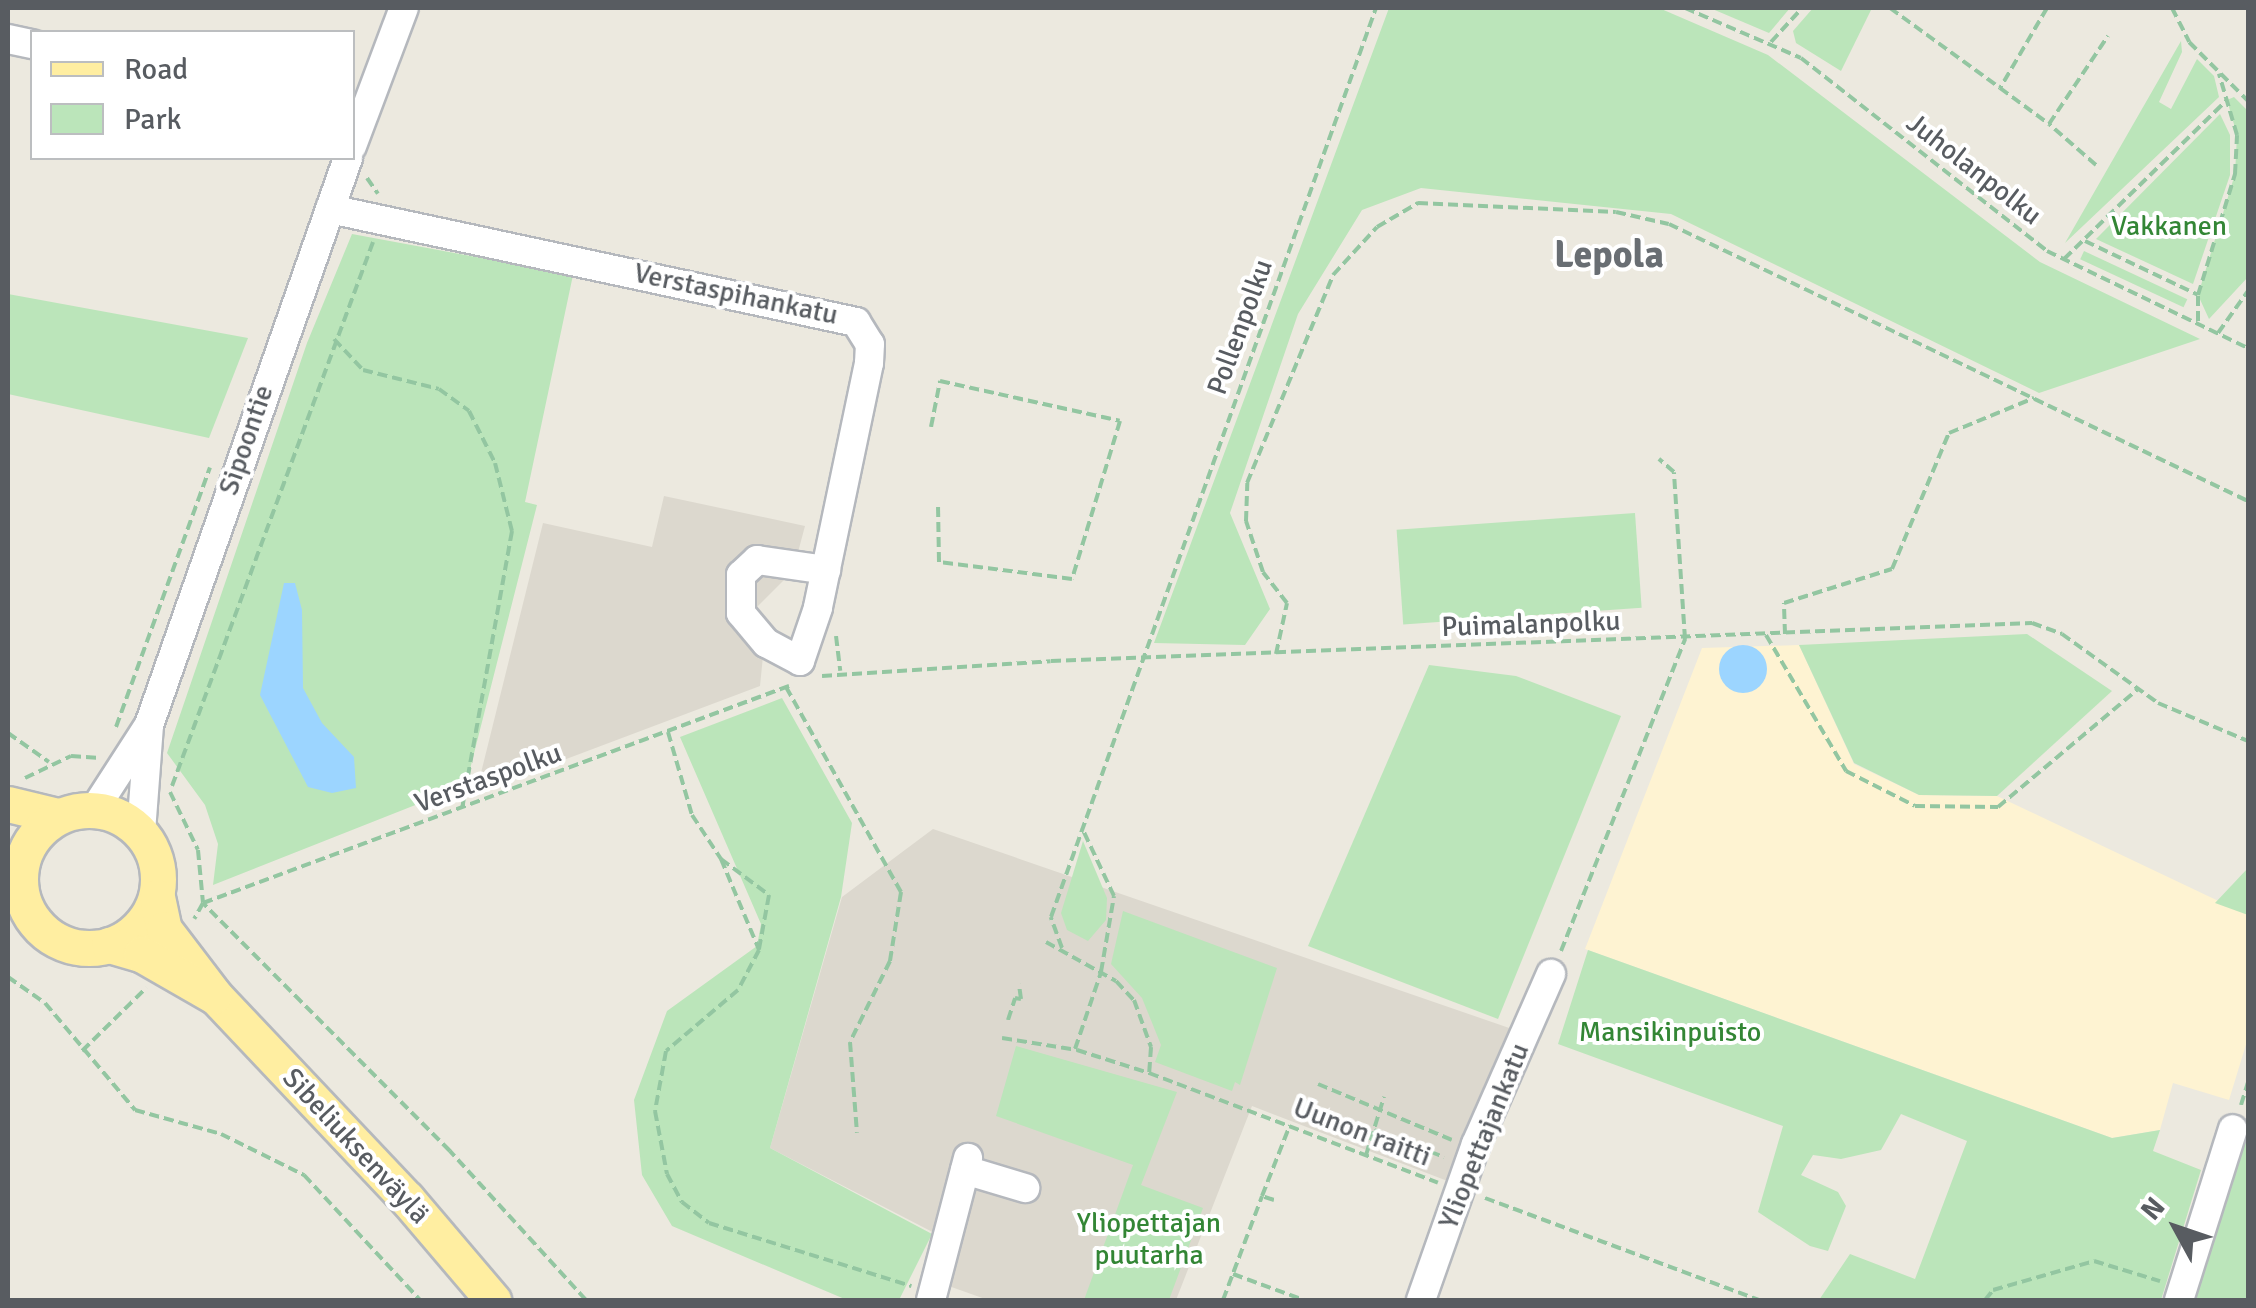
<!DOCTYPE html>
<meta charset="utf-8">
<style>
body{margin:0}
#map{position:relative;width:2256px;height:1308px;overflow:hidden;background:#ece9df;font-family:Signika,sans-serif}
div>[style]{position:absolute}
.commercial>*{inset:0;background:#fef3d2}
.education>*{inset:0;background:#dcd8ce}
.green>*{inset:0;background:#bbe5ba;transform-origin:0 0}
.water>*{inset:0;background:#9cd5ff}
.round{border-radius:50%}
.path>*{height:4px;margin-top:-2px;transform-origin:0;background:repeating-linear-gradient(90deg,#93c6a1 0 10px,transparent 0 15px)}
.roads{filter:drop-shadow(2px 0 #b5b8bd) drop-shadow(-2px 0 #b5b8bd) drop-shadow(0 2px #b5b8bd) drop-shadow(0 -2px #b5b8bd)}
.minor>*{height:28px;margin:-14px;padding:0 14px;transform-origin:14px;border-radius:14px;background:#fff}
.major>*{height:35px;margin:-17.5px;padding:0 17.5px;transform-origin:17.5px;border-radius:17.5px;background:#ffeea1}
.major>.ring{margin:-17.5px;padding:0;box-sizing:content-box;background:none;border:35px solid #ffeea1;border-radius:50%}
span{translate:-50% -50%;white-space:nowrap;text-align:center;line-height:1.15;-webkit-text-stroke:8px #fff;paint-order:stroke}
.street-label{font-size:28px;color:#585c61}
.park-label{font-size:28px;color:#338635}
.district-label{font-size:38px;color:#696e73;font-weight:700}
.frame{position:absolute;inset:0;border:10px solid #585c61;pointer-events:none}
.legend{position:absolute;left:30px;top:30px;width:325px;height:130px;box-sizing:border-box;background:#fff;border:2px solid #bcbec0;margin:0;padding:12px 18px;list-style:none;font-size:30px;color:#585c61}
.legend li{display:flex;align-items:center;gap:20px;height:50px}
.legend b{width:50px;border:2px solid #bcbec0}
.north{position:absolute;left:2126px;top:1178px;width:100px;height:100px;-webkit-text-stroke:8px #fff;paint-order:stroke;rotate:310deg;font-size:28px;font-weight:700;line-height:40px;text-align:center;color:#585c61}
.north::after{content:'';display:block;margin:auto;width:35px;height:45px;background:#585c61;clip-path:polygon(50% 0,100% 100%,50% 72%,0 100%)}
</style>
<div id="map">
<div class="commercial">
<i style="clip-path:polygon(1799px 645px,1854px 764px,1919px 795px,1997px 796px,2248px 915px,2248px 1038px,2229px 1100px,2173px 1083px,2160px 1130px,2112px 1138px,1585px 949px,1702px 648px)"></i>
</div>
<div class="education">
<i style="clip-path:polygon(664px 496px,805px 526px,793px 571px,735px 629px,763px 656px,760px 686px,476px 793px,543px 523px,652px 547px)"></i>
<i style="clip-path:polygon(933px 829px,1515px 1030px,1458px 1185px,1252px 1106px,1176px 1300px,988px 1300px,943px 1284px,948px 1240px,770px 1148px,842px 897px)"></i>
</div>
<div class="green">
<i style="clip-path:polygon(1389px 8px,1659px 8px,1768px 55px,2040px 262px,2200px 339px,2039px 393px,1671px 214px,1421px 188px,1362px 210px,1298px 314px,1230px 513px,1270px 609px,1245px 645px,1154px 643px)"></i>
<i style="clip-path:polygon(1710px 8px,1790px 8px,1769px 33px)"></i>
<i style="clip-path:polygon(1813px 8px,1872px 8px,1841px 71px,1796px 43px,1793px 31px)"></i>
<i style="clip-path:polygon(2181px 41px,2182px 52px,2159px 102px,2171px 109px,2197px 59px,2214px 76px,2219px 97px,2065px 243px)"></i>
<i style="clip-path:polygon(2234px 97px,2248px 111px,2248px 277px,2209px 319px,2198px 295px,2235px 174px,2237px 135px,2227px 100px)"></i>
<i style="clip-path:polygon(2220px 114px,2230px 135px,2230px 175px,2193px 284px,2096px 239px)"></i>
<i style="clip-path:polygon(352px 234px,573px 275px,525px 502px,537px 505px,466px 785px,213px 885px,218px 844px,205px 805px,167px 753px,307px 343px)"></i>
<i style="left:2084px;top:251px;width:114px;height:9px;rotate:25deg"></i>
<i style="clip-path:polygon(8px 294px,248px 338px,209px 438px,8px 394px)"></i>
<i style="left:1635px;top:513px;width:95px;height:239px;rotate:86deg"></i>
<i style="clip-path:polygon(2027px 634px,2112px 691px,1997px 796px,1919px 795px,1854px 763px,1799px 645px)"></i>
<i style="clip-path:polygon(1429px 665px,1516px 676px,1621px 716px,1498px 1019px,1308px 946px)"></i>
<i style="clip-path:polygon(782px 698px,852px 823px,841px 897px,770px 1148px,932px 1234px,899px 1300px,847px 1300px,672px 1226px,642px 1175px,634px 1100px,667px 1011px,757px 946px,761px 924px,680px 737px)"></i>
<i style="clip-path:polygon(1083px 841px,1107px 898px,1106px 920px,1088px 941px,1067px 930px,1061px 913px)"></i>
<i style="clip-path:polygon(2248px 868px,2248px 915px,2215px 903px)"></i>
<i style="clip-path:polygon(1123px 911px,1277px 968px,1240px 1085px,1235px 1082px,1232px 1091px,1155px 1062px,1161px 1045px,1142px 998px,1111px 964px)"></i>
<i style="clip-path:polygon(1588px 950px,2112px 1138px,2160px 1130px,2153px 1151px,2201px 1170px,2161px 1300px,1819px 1300px,1850px 1254px,1915px 1279px,1967px 1141px,1901px 1114px,1881px 1150px,1841px 1159px,1813px 1155px,1801px 1175px,1838px 1192px,1846px 1206px,1828px 1251px,1810px 1246px,1758px 1212px,1783px 1126px,1558px 1044px)"></i>
<i style="clip-path:polygon(1016px 1046px,1177px 1092px,1141px 1185px,1203px 1208px,1169px 1300px,1084px 1300px,1133px 1165px,996px 1116px)"></i>
<i style="clip-path:polygon(2248px 1117px,2248px 1300px,2191px 1300px)"></i>
</div>
<div class="water">
<i style="clip-path:polygon(284px 583px,295px 583px,302px 610px,303px 688px,322px 723px,354px 757px,356px 788px,332px 793px,308px 787px,260px 695px)"></i>
<i class="round" style="left:1719px;top:645px;width:48px;height:48px"></i>
</div>
<div class="path">
<i style="left:1685px;top:8px;width:126px;rotate:23.3deg"></i>
<i style="left:1801px;top:58px;width:313px;rotate:38.1deg"></i>
<i style="left:2047px;top:251px;width:223px;rotate:25.8deg"></i>
<i style="left:1890px;top:8px;width:136px;rotate:36deg"></i>
<i style="left:2047px;top:8px;width:93px;rotate:120.4deg"></i>
<i style="left:2000px;top:88px;width:61px;rotate:36.3deg"></i>
<i style="left:2172px;top:8px;width:38px;rotate:63deg"></i>
<i style="left:2189px;top:42px;width:83px;rotate:45deg"></i>
<i style="left:1771px;top:42px;width:46px;rotate:-47.6deg"></i>
<i style="left:2096px;top:165px;width:62px;rotate:-138.9deg"></i>
<i style="left:2049px;top:124px;width:106px;rotate:-56.2deg"></i>
<i style="left:367px;top:178px;width:19px;rotate:55deg"></i>
<i style="left:2085px;top:241px;width:125px;rotate:25.5deg"></i>
<i style="left:2064px;top:259px;width:228px;rotate:-44.3deg"></i>
<i style="left:2198px;top:321px;width:26px;rotate:-90deg"></i>
<i style="left:2198px;top:295px;width:127px;rotate:-73deg"></i>
<i style="left:2235px;top:174px;width:39px;rotate:-87deg"></i>
<i style="left:2237px;top:135px;width:64px;rotate:-106.4deg"></i>
<i style="left:2218px;top:333px;width:52px;rotate:-54.5deg"></i>
<i style="left:334px;top:339px;width:42px;rotate:46.9deg"></i>
<i style="left:363px;top:370px;width:78px;rotate:14deg"></i>
<i style="left:439px;top:389px;width:37px;rotate:36deg"></i>
<i style="left:469px;top:411px;width:58px;rotate:63.4deg"></i>
<i style="left:495px;top:463px;width:70px;rotate:76deg"></i>
<i style="left:512px;top:531px;width:283px;rotate:100.2deg"></i>
<i style="left:931px;top:427px;width:47px;rotate:-78.9deg"></i>
<i style="left:940px;top:381px;width:184px;rotate:12.5deg"></i>
<i style="left:1120px;top:421px;width:165px;rotate:106.9deg"></i>
<i style="left:1072px;top:579px;width:134px;rotate:-172.7deg"></i>
<i style="left:939px;top:562px;width:55px;rotate:-91deg"></i>
<i style="left:1785px;top:634px;width:31px;rotate:-92deg"></i>
<i style="left:1784px;top:603px;width:113px;rotate:-17.5deg"></i>
<i style="left:1892px;top:569px;width:147px;rotate:-67.3deg"></i>
<i style="left:1949px;top:433px;width:92px;rotate:-22.4deg"></i>
<i style="left:1766px;top:635px;width:158px;rotate:59.5deg"></i>
<i style="left:1846px;top:771px;width:77px;rotate:26.9deg"></i>
<i style="left:1915px;top:806px;width:83px;rotate:0.7deg"></i>
<i style="left:1998px;top:807px;width:182px;rotate:-40.1deg"></i>
<i style="left:836px;top:636px;width:35px;rotate:83deg"></i>
<i style="left:1276px;top:654px;width:52px;rotate:-77.8deg"></i>
<i style="left:1287px;top:603px;width:39px;rotate:-128deg"></i>
<i style="left:1263px;top:572px;width:54px;rotate:-108.4deg"></i>
<i style="left:1246px;top:521px;width:38px;rotate:-88deg"></i>
<i style="left:1247px;top:483px;width:225px;rotate:-67.5deg"></i>
<i style="left:1333px;top:275px;width:65px;rotate:-47.5deg"></i>
<i style="left:1377px;top:227px;width:48px;rotate:-30.3deg"></i>
<i style="left:1418px;top:203px;width:198px;rotate:2.6deg"></i>
<i style="left:1616px;top:212px;width:54px;rotate:12.8deg"></i>
<i style="left:1669px;top:224px;width:642px;rotate:25.57deg"></i>
<i style="left:822px;top:676px;width:229px;rotate:-3.7deg"></i>
<i style="left:1051px;top:661px;width:982px;rotate:-2.22deg"></i>
<i style="left:2032px;top:623px;width:32px;rotate:20deg"></i>
<i style="left:2062px;top:634px;width:118px;rotate:35.7deg"></i>
<i style="left:2158px;top:703px;width:98px;rotate:22.9deg"></i>
<i style="left:786px;top:687px;width:235px;rotate:60.7deg"></i>
<i style="left:901px;top:892px;width:70px;rotate:99.1deg"></i>
<i style="left:890px;top:961px;width:90px;rotate:116.3deg"></i>
<i style="left:850px;top:1042px;width:91px;rotate:85.6deg"></i>
<i style="left:116px;top:727px;width:276px;rotate:-70.1deg"></i>
<i style="left:668px;top:732px;width:86px;rotate:73.9deg"></i>
<i style="left:692px;top:815px;width:53px;rotate:56.6deg"></i>
<i style="left:721px;top:859px;width:99px;rotate:67.3deg"></i>
<i style="left:759px;top:950px;width:45px;rotate:117.7deg"></i>
<i style="left:738px;top:990px;width:94px;rotate:139.7deg"></i>
<i style="left:666px;top:1051px;width:61px;rotate:100.4deg"></i>
<i style="left:655px;top:1111px;width:64px;rotate:79.2deg"></i>
<i style="left:667px;top:1174px;width:32px;rotate:62deg"></i>
<i style="left:682px;top:1202px;width:34px;rotate:38deg"></i>
<i style="left:709px;top:1223px;width:212px;rotate:17.3deg"></i>
<i style="left:8px;top:733px;width:50px;rotate:35.3deg"></i>
<i style="left:25px;top:778px;width:51px;rotate:-25.6deg"></i>
<i style="left:71px;top:756px;width:29px;rotate:4deg"></i>
<i style="left:172px;top:786px;width:580px;rotate:-69.72deg"></i>
<i style="left:170px;top:792px;width:64px;rotate:64.2deg"></i>
<i style="left:198px;top:850px;width:53px;rotate:84.6deg"></i>
<i style="left:203px;top:903px;width:18px;rotate:119deg"></i>
<i style="left:721px;top:859px;width:60px;rotate:36.9deg"></i>
<i style="left:769px;top:895px;width:55px;rotate:100.5deg"></i>
<i style="left:1046px;top:942px;width:80px;rotate:29.1deg"></i>
<i style="left:1116px;top:981px;width:26px;rotate:47deg"></i>
<i style="left:1134px;top:1000px;width:50px;rotate:70.1deg"></i>
<i style="left:1151px;top:1047px;width:26px;rotate:94deg"></i>
<i style="left:1062px;top:948px;width:33px;rotate:-110deg"></i>
<i style="left:1051px;top:917px;width:965px;rotate:-70.33deg"></i>
<i style="left:1561px;top:951px;width:336px;rotate:-68.3deg"></i>
<i style="left:1685px;top:639px;width:167px;rotate:-93.8deg"></i>
<i style="left:1674px;top:472px;width:20px;rotate:-139deg"></i>
<i style="left:8px;top:977px;width:45px;rotate:35.1deg"></i>
<i style="left:45px;top:1003px;width:140px;rotate:49.9deg"></i>
<i style="left:135px;top:1110px;width:89px;rotate:15.6deg"></i>
<i style="left:221px;top:1134px;width:93px;rotate:26.3deg"></i>
<i style="left:304px;top:1175px;width:171px;rotate:47.1deg"></i>
<i style="left:1008px;top:1020px;width:23px;rotate:-72deg"></i>
<i style="left:1015px;top:998px;width:6px;rotate:9deg"></i>
<i style="left:1021px;top:999px;width:15px;rotate:-98deg"></i>
<i style="left:1002px;top:1038px;width:76px;rotate:9.1deg"></i>
<i style="left:1077px;top:1050px;width:76px;rotate:17.7deg"></i>
<i style="left:1149px;top:1073px;width:309px;rotate:20.8deg"></i>
<i style="left:1075px;top:1049px;width:81px;rotate:-71.3deg"></i>
<i style="left:1101px;top:972px;width:77px;rotate:-80.3deg"></i>
<i style="left:1114px;top:896px;width:75px;rotate:-115.2deg"></i>
<i style="left:82px;top:1051px;width:90px;rotate:-44.5deg"></i>
<i style="left:1318px;top:1084px;width:145px;rotate:22.7deg"></i>
<i style="left:2241px;top:1105px;width:24px;rotate:-73deg"></i>
<i style="left:1374px;top:1130px;width:75px;rotate:21.1deg"></i>
<i style="left:1366px;top:1155px;width:61px;rotate:-72.8deg"></i>
<i style="left:1485px;top:1198px;width:292px;rotate:20.4deg"></i>
<i style="left:1274px;top:1200px;width:13px;rotate:-162deg"></i>
<i style="left:1262px;top:1196px;width:76px;rotate:-68.5deg"></i>
<i style="left:1233px;top:1274px;width:76px;rotate:20.1deg"></i>
<i style="left:586px;top:1300px;width:202px;rotate:-132.4deg"></i>
<i style="left:450px;top:1151px;width:350px;rotate:-134.9deg"></i>
<i style="left:203px;top:903px;width:625px;rotate:-20.32deg"></i>
<i style="left:1223px;top:1300px;width:111px;rotate:-69.4deg"></i>
<i style="left:1985px;top:1300px;width:13px;rotate:-51deg"></i>
<i style="left:1993px;top:1290px;width:105px;rotate:-16deg"></i>
<i style="left:2094px;top:1261px;width:69px;rotate:16.9deg"></i>
</div>
<div class="roads">
<div class="minor">
<i style="left:8px;top:39px;width:25px;rotate:12deg"></i>
<i style="left:352px;top:146px;width:147px;rotate:-69.4deg"></i>
<i style="left:330px;top:209px;width:538px;rotate:12.12deg"></i>
<i style="left:856px;top:322px;width:26px;rotate:58deg"></i>
<i style="left:870px;top:344px;width:19px;rotate:93deg"></i>
<i style="left:869px;top:363px;width:250px;rotate:101.8deg"></i>
<i style="left:818px;top:608px;width:56px;rotate:108.8deg"></i>
<i style="left:800px;top:661px;width:38px;rotate:-152deg"></i>
<i style="left:766px;top:643px;width:39px;rotate:-130deg"></i>
<i style="left:741px;top:613px;width:38px;rotate:-90deg"></i>
<i style="left:741px;top:575px;width:22px;rotate:-43deg"></i>
<i style="left:757px;top:560px;width:70px;rotate:8.2deg"></i>
<i style="left:94px;top:810px;width:101px;rotate:-57.1deg"></i>
<i style="left:149px;top:725px;width:601px;rotate:-70.66deg"></i>
<i style="left:141px;top:832px;width:107px;rotate:-85.7deg"></i>
<i style="left:965px;top:1170px;width:63px;rotate:16.7deg"></i>
<i style="left:931px;top:1300px;width:147px;rotate:-75.4deg"></i>
<i style="left:1421px;top:1300px;width:165px;rotate:-70.6deg"></i>
<i style="left:1476px;top:1144px;width:186px;rotate:-66.2deg"></i>
<i style="left:2179px;top:1300px;width:179px;rotate:-72.5deg"></i>
</div>
<div class="major">
<i style="left:8px;top:804px;width:51px;rotate:13.5deg"></i>
<i class="ring" style="left:20px;top:810px;width:103px;height:103px"></i>
<i style="left:157px;top:897px;width:33px;rotate:78deg"></i>
<i style="left:164px;top:929px;width:84px;rotate:52.7deg"></i>
<i style="left:215px;top:996px;width:279px;rotate:46.6deg"></i>
<i style="left:407px;top:1199px;width:133px;rotate:49.6deg"></i>
<i style="left:109px;top:945px;width:33px;rotate:16deg"></i>
<i style="left:141px;top:954px;width:84px;rotate:29.9deg"></i>
</div>
</div>
<div class="street-label">
<span style="left:1974px;top:169px;rotate:38deg">Juholanpolku</span>
<span style="left:736px;top:294px;rotate:12deg">Verstaspihankatu</span>
<span style="left:1240px;top:327px;rotate:-70deg">Pollenpolku</span>
<span style="left:246px;top:440px;rotate:-71deg">Sipoontie</span>
<span style="left:1531px;top:624px;rotate:-2deg">Puimalanpolku</span>
<span style="left:488px;top:778px;rotate:-20deg">Verstaspolku</span>
<span style="left:1362px;top:1132px;rotate:21deg">Uunon raitti</span>
<span style="left:1484px;top:1136px;rotate:-68deg">Yliopettajankatu</span>
<span style="left:356px;top:1146px;rotate:47deg">Sibeliuksenväylä</span>
</div>
<div class="park-label">
<span style="left:2169px;top:226px">Vakkanen</span>
<span style="left:1670px;top:1032px">Mansikinpuisto</span>
<span style="left:1149px;top:1239px">Yliopettajan<br>puutarha</span>
</div>
<div class="district-label">
<span style="left:1609px;top:255px">Lepola</span>
</div>
<div class="frame"></div>
<ul class="legend">
<li><b style="height:12px;background:#ffeea1"></b>Road</li>
<li><b style="height:28px;background:#bbe5ba"></b>Park</li>
</ul>
<div class="north">N</div>
</div>
